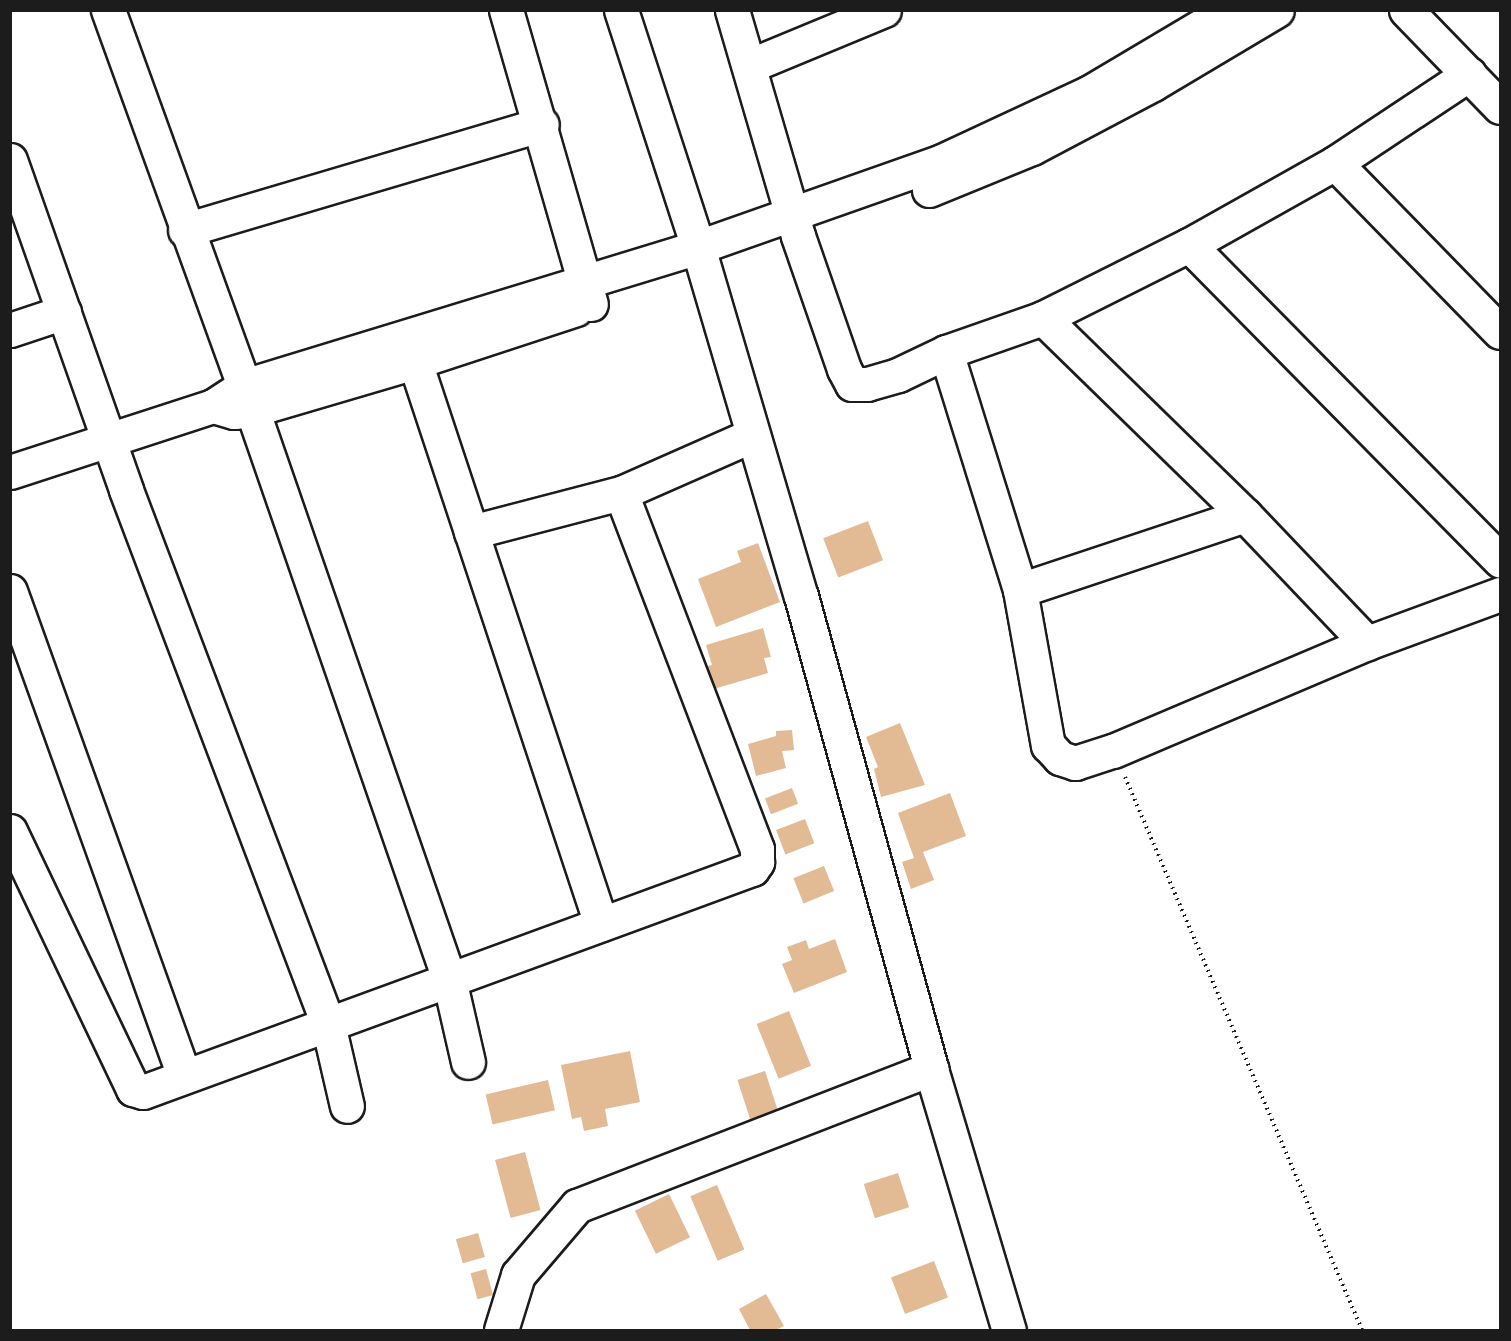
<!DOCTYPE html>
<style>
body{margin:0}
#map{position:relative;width:1511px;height:1341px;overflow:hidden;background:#fff;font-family:"Patrick Hand",sans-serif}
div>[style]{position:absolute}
.building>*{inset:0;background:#e2ba93;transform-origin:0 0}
.path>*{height:4px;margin-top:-2px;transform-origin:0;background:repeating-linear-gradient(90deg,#1c1c1c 0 1.5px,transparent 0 6px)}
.roads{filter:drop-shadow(2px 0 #1c1c1c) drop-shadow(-2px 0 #1c1c1c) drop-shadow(0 2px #1c1c1c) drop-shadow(0 -2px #1c1c1c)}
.minor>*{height:33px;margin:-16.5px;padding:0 16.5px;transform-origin:16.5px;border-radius:16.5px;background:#fff}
span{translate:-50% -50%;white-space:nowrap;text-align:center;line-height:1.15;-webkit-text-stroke:4.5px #fff;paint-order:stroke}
.frame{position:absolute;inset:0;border:12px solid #1c1c1c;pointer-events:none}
</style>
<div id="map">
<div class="building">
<i style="left:868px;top:521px;width:42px;height:48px;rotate:69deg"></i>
<i style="clip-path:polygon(758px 543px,780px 602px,716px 627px,698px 579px,741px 562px,737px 551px)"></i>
<i style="clip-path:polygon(763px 628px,771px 657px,764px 658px,768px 673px,707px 691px,700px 668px,712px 665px,706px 645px)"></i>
<i style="clip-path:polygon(900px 723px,925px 785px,881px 797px,874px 769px,878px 767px,866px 737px)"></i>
<i style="clip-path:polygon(792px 730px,794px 750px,782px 751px,786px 768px,756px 776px,748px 744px,776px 736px,776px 731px)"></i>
<i style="left:792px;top:788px;width:17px;height:29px;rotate:69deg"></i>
<i style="clip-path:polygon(950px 793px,966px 836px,923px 852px,934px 880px,911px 889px,902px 862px,914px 858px,898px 813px)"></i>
<i style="left:805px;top:819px;width:26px;height:31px;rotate:69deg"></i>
<i style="left:824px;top:866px;width:27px;height:33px;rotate:68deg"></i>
<i style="clip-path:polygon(835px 939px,847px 972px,794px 993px,782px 964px,792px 960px,787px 947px,806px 940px,809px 949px)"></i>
<i style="left:789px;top:1011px;width:59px;height:35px;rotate:68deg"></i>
<i style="clip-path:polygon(630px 1051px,640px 1102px,605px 1109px,608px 1126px,584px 1131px,581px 1117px,572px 1119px,561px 1065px)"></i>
<i style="left:765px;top:1071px;width:42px;height:29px;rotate:72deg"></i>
<i style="left:548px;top:1080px;width:31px;height:64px;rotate:77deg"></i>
<i style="left:525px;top:1152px;width:60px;height:31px;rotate:75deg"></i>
<i style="left:898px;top:1173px;width:36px;height:36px;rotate:72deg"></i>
<i style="left:717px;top:1185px;width:70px;height:29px;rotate:67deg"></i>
<i style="left:669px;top:1194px;width:48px;height:38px;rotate:64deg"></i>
<i style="left:478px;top:1233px;width:25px;height:23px;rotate:74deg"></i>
<i style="left:934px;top:1261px;width:39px;height:46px;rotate:69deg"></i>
<i style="left:486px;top:1269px;width:27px;height:16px;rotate:75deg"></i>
<i style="clip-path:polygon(766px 1294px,784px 1326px,776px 1330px,750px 1330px,739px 1309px)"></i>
</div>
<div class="path">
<i style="left:1125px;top:777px;width:602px;rotate:66.8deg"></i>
</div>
<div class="roads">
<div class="minor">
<i style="left:108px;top:10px;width:400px;rotate:70.1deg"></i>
<i style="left:244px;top:386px;width:627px;rotate:70.93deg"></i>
<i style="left:449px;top:979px;width:85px;rotate:77.1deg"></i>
<i style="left:506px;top:10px;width:306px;rotate:73.9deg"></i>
<i style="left:621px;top:10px;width:249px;rotate:72deg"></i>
<i style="left:698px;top:247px;width:364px;rotate:73.6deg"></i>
<i style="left:801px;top:596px;width:491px;rotate:74.6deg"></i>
<i style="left:931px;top:1069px;width:272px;rotate:73.4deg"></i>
<i style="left:732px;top:10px;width:235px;rotate:73.7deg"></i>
<i style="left:798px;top:236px;width:141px;rotate:70.9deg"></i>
<i style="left:844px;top:369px;width:17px;rotate:62deg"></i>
<i style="left:852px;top:384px;width:15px"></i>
<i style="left:867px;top:384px;width:32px;rotate:-16deg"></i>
<i style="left:898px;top:375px;width:53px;rotate:-25.6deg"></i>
<i style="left:946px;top:352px;width:103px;rotate:-19.3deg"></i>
<i style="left:1043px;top:318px;width:163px;rotate:-26.6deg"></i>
<i style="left:1189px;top:245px;width:167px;rotate:-29.3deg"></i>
<i style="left:1335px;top:163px;width:161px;rotate:-33.6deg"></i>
<i style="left:1406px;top:10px;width:135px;rotate:45.9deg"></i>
<i style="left:749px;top:66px;width:146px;rotate:-22.5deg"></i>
<i style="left:10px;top:160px;width:350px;rotate:70.6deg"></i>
<i style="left:126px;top:490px;width:571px;rotate:69.28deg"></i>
<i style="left:328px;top:1024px;width:84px;rotate:77deg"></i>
<i style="left:1335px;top:163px;width:236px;rotate:45.7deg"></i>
<i style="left:929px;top:190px;width:111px;rotate:-22.2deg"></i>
<i style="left:1032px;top:148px;width:137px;rotate:-27.9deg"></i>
<i style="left:1153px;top:84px;width:144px;rotate:-30.8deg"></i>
<i style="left:185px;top:230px;width:372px;rotate:-16.5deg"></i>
<i style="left:1189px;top:245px;width:443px;rotate:45.4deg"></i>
<i style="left:1043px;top:318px;width:282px;rotate:44.3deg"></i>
<i style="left:1245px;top:515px;width:177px;rotate:46.4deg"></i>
<i style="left:10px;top:330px;width:57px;rotate:-18.4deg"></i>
<i style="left:946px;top:352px;width:249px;rotate:72.7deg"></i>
<i style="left:1020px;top:590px;width:158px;rotate:79.8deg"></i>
<i style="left:1048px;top:745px;width:18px;rotate:47deg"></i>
<i style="left:1060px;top:758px;width:16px;rotate:18deg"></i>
<i style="left:1075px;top:763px;width:40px;rotate:-18deg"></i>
<i style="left:1113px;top:751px;width:276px;rotate:-23deg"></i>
<i style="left:1367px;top:643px;width:142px;rotate:-20.2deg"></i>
<i style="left:415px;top:362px;width:592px;rotate:71.69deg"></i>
<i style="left:213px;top:406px;width:22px;rotate:16deg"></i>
<i style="left:234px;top:412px;width:18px;rotate:-6deg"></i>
<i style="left:252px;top:410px;width:170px;rotate:-16.4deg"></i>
<i style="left:415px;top:362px;width:169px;rotate:-18.2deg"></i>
<i style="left:10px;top:472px;width:213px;rotate:-18deg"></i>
<i style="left:213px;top:406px;width:37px;rotate:-33deg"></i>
<i style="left:244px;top:386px;width:475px;rotate:-17deg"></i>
<i style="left:698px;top:247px;width:259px;rotate:-19.4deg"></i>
<i style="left:942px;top:161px;width:163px;rotate:-25deg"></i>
<i style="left:1090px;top:92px;width:161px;rotate:-30.7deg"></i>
<i style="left:621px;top:493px;width:141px;rotate:-23.8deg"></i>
<i style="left:1020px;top:590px;width:237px;rotate:-18.4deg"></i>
<i style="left:10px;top:591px;width:515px;rotate:70.26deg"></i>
<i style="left:10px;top:831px;width:286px;rotate:64.5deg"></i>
<i style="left:133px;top:1089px;width:10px;rotate:17deg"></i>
<i style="left:143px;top:1092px;width:649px;rotate:-20.11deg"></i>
<i style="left:752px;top:869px;width:9px;rotate:-54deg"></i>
<i style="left:757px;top:862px;width:13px;rotate:-90deg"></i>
<i style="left:757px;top:849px;width:381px;rotate:-110.9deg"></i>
<i style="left:621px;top:493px;width:155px;rotate:165.4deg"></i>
<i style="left:501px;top:1330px;width:58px;rotate:-72.8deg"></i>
<i style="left:518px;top:1275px;width:91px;rotate:-49.5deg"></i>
<i style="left:577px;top:1206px;width:380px;rotate:-21.2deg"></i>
</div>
</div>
<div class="frame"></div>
</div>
